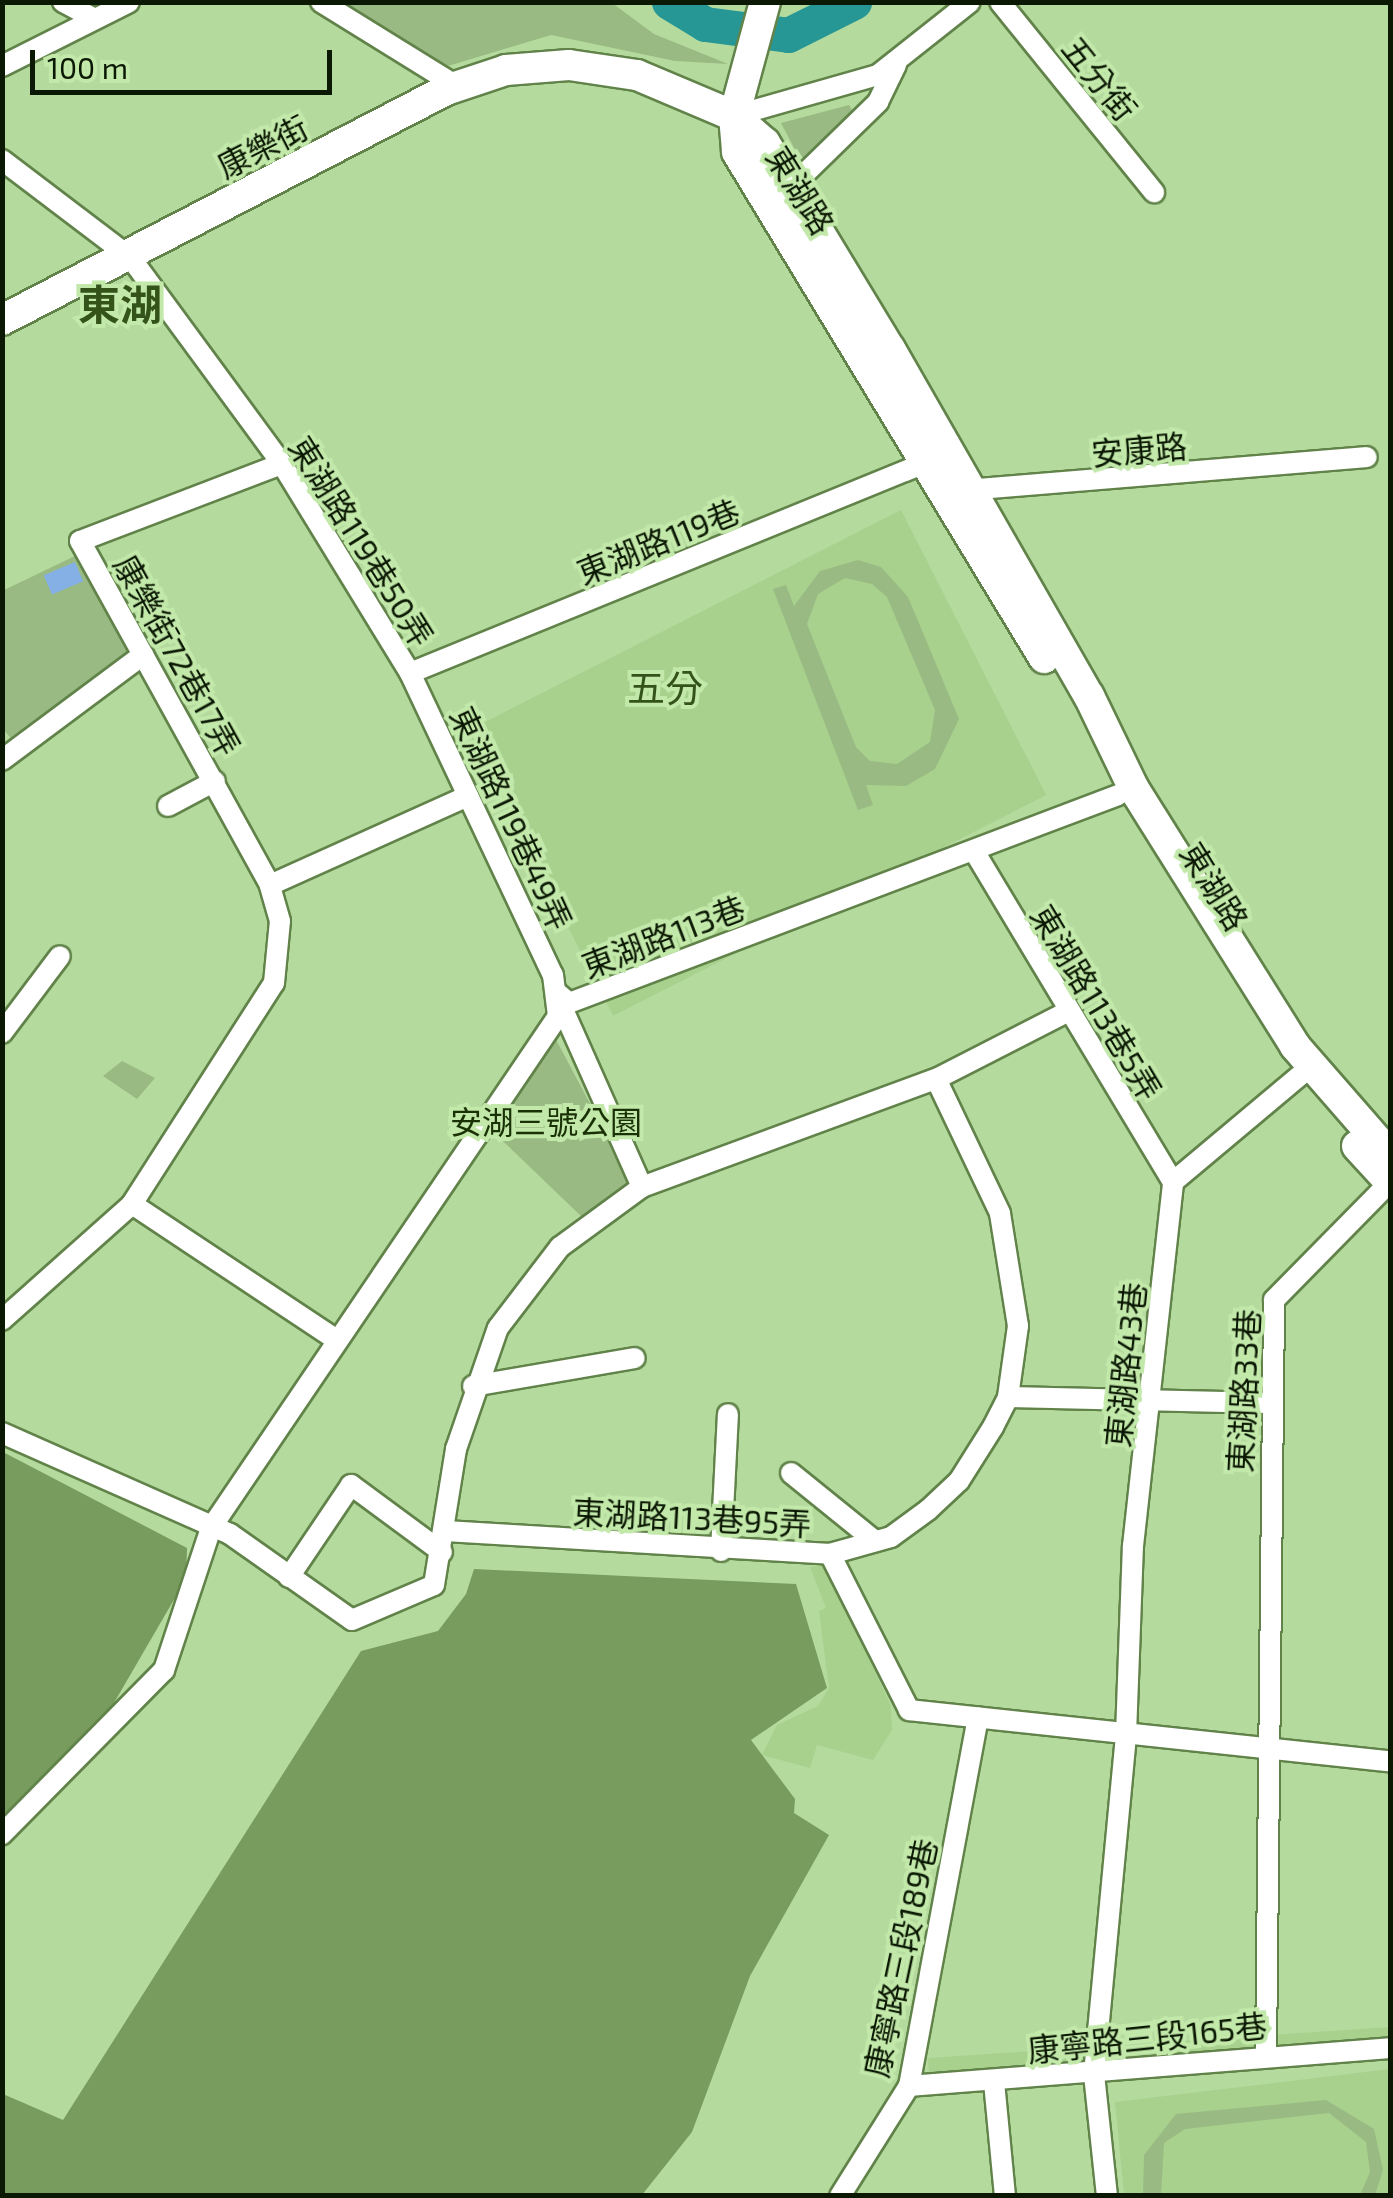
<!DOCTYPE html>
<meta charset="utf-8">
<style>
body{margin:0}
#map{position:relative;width:1393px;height:2198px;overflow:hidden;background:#b5da9e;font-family:"Exo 2","Noto Sans TC",sans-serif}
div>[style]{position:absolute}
.built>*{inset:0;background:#a8d18d;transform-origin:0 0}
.green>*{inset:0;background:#99ba83}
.forest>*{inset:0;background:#779c5e}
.river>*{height:35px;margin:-17.5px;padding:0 17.5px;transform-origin:17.5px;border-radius:17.5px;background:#279796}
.building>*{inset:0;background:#84b0e5;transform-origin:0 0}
.roads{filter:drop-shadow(2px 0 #61834a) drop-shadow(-2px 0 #61834a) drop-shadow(0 2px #61834a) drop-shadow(0 -2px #61834a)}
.street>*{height:20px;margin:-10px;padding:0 10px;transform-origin:10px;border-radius:10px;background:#fff}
.secondary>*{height:30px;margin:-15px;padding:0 15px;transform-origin:15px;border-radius:15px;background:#fff}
span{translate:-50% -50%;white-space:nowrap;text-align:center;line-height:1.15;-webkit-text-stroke:8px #c2e8aa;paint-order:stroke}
.street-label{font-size:32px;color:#0b1803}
.park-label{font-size:32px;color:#193104}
.quarter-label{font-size:38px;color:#34531b}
.district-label{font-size:42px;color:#34531b;font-weight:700}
.frame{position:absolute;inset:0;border:5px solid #0b1803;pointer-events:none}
.scale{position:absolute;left:30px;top:50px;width:302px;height:45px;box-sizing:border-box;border:5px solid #0b1803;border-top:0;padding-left:12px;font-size:30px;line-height:35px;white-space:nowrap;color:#0b1803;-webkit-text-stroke:8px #c2e8aa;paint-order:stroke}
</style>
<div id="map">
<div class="built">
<i style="left:901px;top:510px;width:320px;height:486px;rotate:63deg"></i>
<i style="clip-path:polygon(825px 1564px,891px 1706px,892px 1730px,873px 1760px,817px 1745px,810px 1768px,762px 1755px,777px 1725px,818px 1706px,829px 1688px,819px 1611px,826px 1608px,810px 1567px)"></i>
<i style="clip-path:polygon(1390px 2027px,1390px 2055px,930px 2091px,928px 2058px)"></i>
<i style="clip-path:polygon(1390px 2069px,1390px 2195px,1124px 2195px,1115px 2102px)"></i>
</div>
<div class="green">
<i style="clip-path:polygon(342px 3px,612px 3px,654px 34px,728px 64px,675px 61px,551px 35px,448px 66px)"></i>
<i style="clip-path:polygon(849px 105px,854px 113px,809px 159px,799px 157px,781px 123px)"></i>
<i style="clip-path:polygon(77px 555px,131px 657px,15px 743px,3px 729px,2px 591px)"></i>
<i style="clip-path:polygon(evenodd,858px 560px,881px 567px,908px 597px,959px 719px,935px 769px,906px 786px,866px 785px,873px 805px,858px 810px,773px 589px,786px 585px,794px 606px,820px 571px,858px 560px,845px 578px,872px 584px,887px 597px,935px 710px,930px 742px,897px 764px,870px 761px,856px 747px,807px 624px,818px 594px,845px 578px)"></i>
<i style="clip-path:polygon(552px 1032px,631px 1181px,582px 1217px,487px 1126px)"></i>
<i style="clip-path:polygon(122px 1061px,155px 1078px,137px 1099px,103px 1076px)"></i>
<i style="clip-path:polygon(1326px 2100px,1374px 2129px,1383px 2170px,1375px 2195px,1360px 2195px,1370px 2172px,1366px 2142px,1329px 2113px,1185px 2129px,1164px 2143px,1161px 2195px,1143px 2195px,1144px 2155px,1176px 2114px)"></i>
</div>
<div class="forest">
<i style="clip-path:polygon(3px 1452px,187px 1548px,186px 1579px,111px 1708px,3px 1819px)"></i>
<i style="clip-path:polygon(474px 1569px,796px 1584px,827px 1688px,751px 1740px,795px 1799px,794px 1813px,829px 1835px,750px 1976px,692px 2132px,642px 2195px,3px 2195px,3px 2094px,63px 2120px,361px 1651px,438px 1631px,466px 1594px)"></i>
</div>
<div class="river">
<i style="left:669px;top:2px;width:42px;rotate:31.4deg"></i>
<i style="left:705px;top:24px;width:84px;rotate:7.5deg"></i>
<i style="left:788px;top:35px;width:74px;rotate:-26.6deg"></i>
</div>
<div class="building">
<i style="left:75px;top:562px;width:21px;height:34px;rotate:67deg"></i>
</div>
<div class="roads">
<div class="street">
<i style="left:63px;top:2px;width:32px;rotate:28deg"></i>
<i style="left:321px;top:2px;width:161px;rotate:31.8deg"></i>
<i style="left:1000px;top:2px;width:245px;rotate:51deg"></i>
<i style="left:2px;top:66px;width:142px;rotate:-26.7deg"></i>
<i style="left:734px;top:116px;width:150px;rotate:-15.9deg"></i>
<i style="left:878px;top:75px;width:117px;rotate:-38.4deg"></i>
<i style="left:2px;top:160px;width:161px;rotate:37.2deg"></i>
<i style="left:130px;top:257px;width:257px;rotate:53.7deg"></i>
<i style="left:282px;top:464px;width:245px;rotate:58.5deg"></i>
<i style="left:410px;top:673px;width:334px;rotate:64.7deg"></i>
<i style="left:553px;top:975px;width:41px;rotate:83deg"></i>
<i style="left:558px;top:1016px;width:619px;rotate:124.13deg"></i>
<i style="left:211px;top:1528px;width:150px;rotate:108.3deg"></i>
<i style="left:164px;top:1670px;width:231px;rotate:134.6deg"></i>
<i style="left:791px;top:187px;width:122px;rotate:-44.3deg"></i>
<i style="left:878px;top:102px;width:41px;rotate:-64.1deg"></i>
<i style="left:967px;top:490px;width:401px;rotate:-4.7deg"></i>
<i style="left:410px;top:673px;width:558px;rotate:-22.2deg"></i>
<i style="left:927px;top:462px;width:10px;rotate:37deg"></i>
<i style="left:2px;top:760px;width:176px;rotate:-36.7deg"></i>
<i style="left:168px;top:806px;width:53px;rotate:-28deg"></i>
<i style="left:974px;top:851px;width:386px;rotate:59deg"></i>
<i style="left:270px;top:885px;width:217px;rotate:-24.2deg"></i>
<i style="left:556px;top:992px;width:17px;rotate:40deg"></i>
<i style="left:569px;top:1003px;width:587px;rotate:-20.75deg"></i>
<i style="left:2px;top:1033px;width:96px;rotate:-53deg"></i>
<i style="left:642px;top:1187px;width:313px;rotate:-20.2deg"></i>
<i style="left:936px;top:1079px;width:145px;rotate:-27.1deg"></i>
<i style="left:132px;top:1204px;width:242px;rotate:33.6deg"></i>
<i style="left:2px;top:1320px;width:174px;rotate:-41.7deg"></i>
<i style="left:132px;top:1204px;width:263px;rotate:-57.3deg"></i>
<i style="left:274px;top:983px;width:62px;rotate:-84.5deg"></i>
<i style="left:280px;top:921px;width:37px;rotate:-106deg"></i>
<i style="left:270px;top:885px;width:393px;rotate:-118.9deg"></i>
<i style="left:80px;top:541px;width:216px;rotate:-20.9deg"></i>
<i style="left:473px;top:1386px;width:164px;rotate:-9.8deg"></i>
<i style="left:1008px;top:1397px;width:261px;rotate:1.3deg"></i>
<i style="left:2px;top:1433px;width:249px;rotate:23.9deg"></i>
<i style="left:230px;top:1534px;width:149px;rotate:35.2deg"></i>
<i style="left:352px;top:1620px;width:89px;rotate:-23.1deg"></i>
<i style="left:434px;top:1585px;width:138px;rotate:-80.8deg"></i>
<i style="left:456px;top:1449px;width:128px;rotate:-70.9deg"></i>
<i style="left:498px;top:1328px;width:102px;rotate:-52.6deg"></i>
<i style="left:560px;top:1247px;width:102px;rotate:-36.2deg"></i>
<i style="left:642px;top:1187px;width:204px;rotate:-114deg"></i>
<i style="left:791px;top:1473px;width:108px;rotate:39deg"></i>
<i style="left:445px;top:1531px;width:386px;rotate:3.4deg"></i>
<i style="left:830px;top:1554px;width:63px;rotate:-15.6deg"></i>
<i style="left:891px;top:1537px;width:46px;rotate:-36.1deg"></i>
<i style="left:928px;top:1510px;width:42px;rotate:-43.1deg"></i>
<i style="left:959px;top:1481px;width:64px;rotate:-57.8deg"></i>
<i style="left:993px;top:1427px;width:34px;rotate:-63deg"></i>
<i style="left:1008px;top:1397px;width:72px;rotate:-82deg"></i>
<i style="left:1018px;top:1326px;width:114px;rotate:-99.1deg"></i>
<i style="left:1000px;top:1213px;width:148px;rotate:-115.5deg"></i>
<i style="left:721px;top:1551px;width:137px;rotate:-87.1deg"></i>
<i style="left:830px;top:1554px;width:175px;rotate:63.1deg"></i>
<i style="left:909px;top:1710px;width:484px;rotate:6.1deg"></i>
<i style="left:289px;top:1577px;width:111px;rotate:-56deg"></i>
<i style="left:351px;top:1485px;width:113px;rotate:36.4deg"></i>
<i style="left:1266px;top:2055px;width:755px;rotate:-89.39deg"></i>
<i style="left:1274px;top:1300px;width:165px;rotate:-45.5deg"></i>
<i style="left:994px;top:2082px;width:115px;rotate:84.5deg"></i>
<i style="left:909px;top:2086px;width:482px;rotate:-4.5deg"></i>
<i style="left:840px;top:2196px;width:130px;rotate:-57.9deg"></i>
<i style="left:909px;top:2086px;width:375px;rotate:-79.4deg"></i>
<i style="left:1107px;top:2196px;width:123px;rotate:-96.1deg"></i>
<i style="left:1094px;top:2074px;width:341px;rotate:-84.6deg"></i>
<i style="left:1126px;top:1735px;width:189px;rotate:-87.9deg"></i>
<i style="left:1133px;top:1546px;width:366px;rotate:-83.7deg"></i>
<i style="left:1173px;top:1182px;width:180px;rotate:-40deg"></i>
</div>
<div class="secondary">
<i style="left:765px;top:2px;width:118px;rotate:105.2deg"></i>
<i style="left:734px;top:116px;width:36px;rotate:85deg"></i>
<i style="left:737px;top:152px;width:592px;rotate:58.75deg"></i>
<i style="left:2px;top:320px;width:500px;rotate:-27.38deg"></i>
<i style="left:446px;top:90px;width:63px;rotate:-18.4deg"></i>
<i style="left:506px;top:70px;width:63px;rotate:-4.5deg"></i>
<i style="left:569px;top:65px;width:69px;rotate:8.4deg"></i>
<i style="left:637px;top:75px;width:105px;rotate:22.9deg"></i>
<i style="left:734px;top:116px;width:41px;rotate:41.1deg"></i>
<i style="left:765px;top:143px;width:241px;rotate:58.8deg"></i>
<i style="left:890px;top:349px;width:400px;rotate:60.2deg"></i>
<i style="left:1089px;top:696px;width:103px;rotate:64.2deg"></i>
<i style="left:1134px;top:789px;width:303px;rotate:57.9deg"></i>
<i style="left:1295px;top:1046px;width:145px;rotate:48.9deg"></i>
<i style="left:1357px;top:1146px;width:49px;rotate:47.5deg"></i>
</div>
</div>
<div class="street-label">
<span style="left:1100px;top:78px;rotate:51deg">五分街</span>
<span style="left:262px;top:146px;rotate:-27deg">康樂街</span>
<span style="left:801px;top:190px;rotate:58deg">東湖路</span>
<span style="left:1139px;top:449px;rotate:-5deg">安康路</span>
<span style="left:362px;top:541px;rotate:58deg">東湖路119巷50弄</span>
<span style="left:658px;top:541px;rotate:-22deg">東湖路119巷</span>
<span style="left:178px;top:655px;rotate:61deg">康樂街72巷17弄</span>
<span style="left:512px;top:818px;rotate:65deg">東湖路119巷49弄</span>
<span style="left:1215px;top:886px;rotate:58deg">東湖路</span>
<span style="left:663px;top:936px;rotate:-21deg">東湖路113巷</span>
<span style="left:1097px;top:1002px;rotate:59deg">東湖路113巷5弄</span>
<span style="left:1125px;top:1365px;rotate:-84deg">東湖路43巷</span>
<span style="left:1243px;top:1391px;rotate:-87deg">東湖路33巷</span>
<span style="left:692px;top:1517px;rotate:3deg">東湖路113巷95弄</span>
<span style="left:900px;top:1958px;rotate:-78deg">康寧路三段189巷</span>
<span style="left:1147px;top:2037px;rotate:-6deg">康寧路三段165巷</span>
</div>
<div class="park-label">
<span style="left:546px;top:1121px">安湖三號公園</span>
</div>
<div class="quarter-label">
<span style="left:665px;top:688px">五分</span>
</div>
<div class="district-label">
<span style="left:120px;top:303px">東湖</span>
</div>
<div class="frame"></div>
<div class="scale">100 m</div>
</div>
